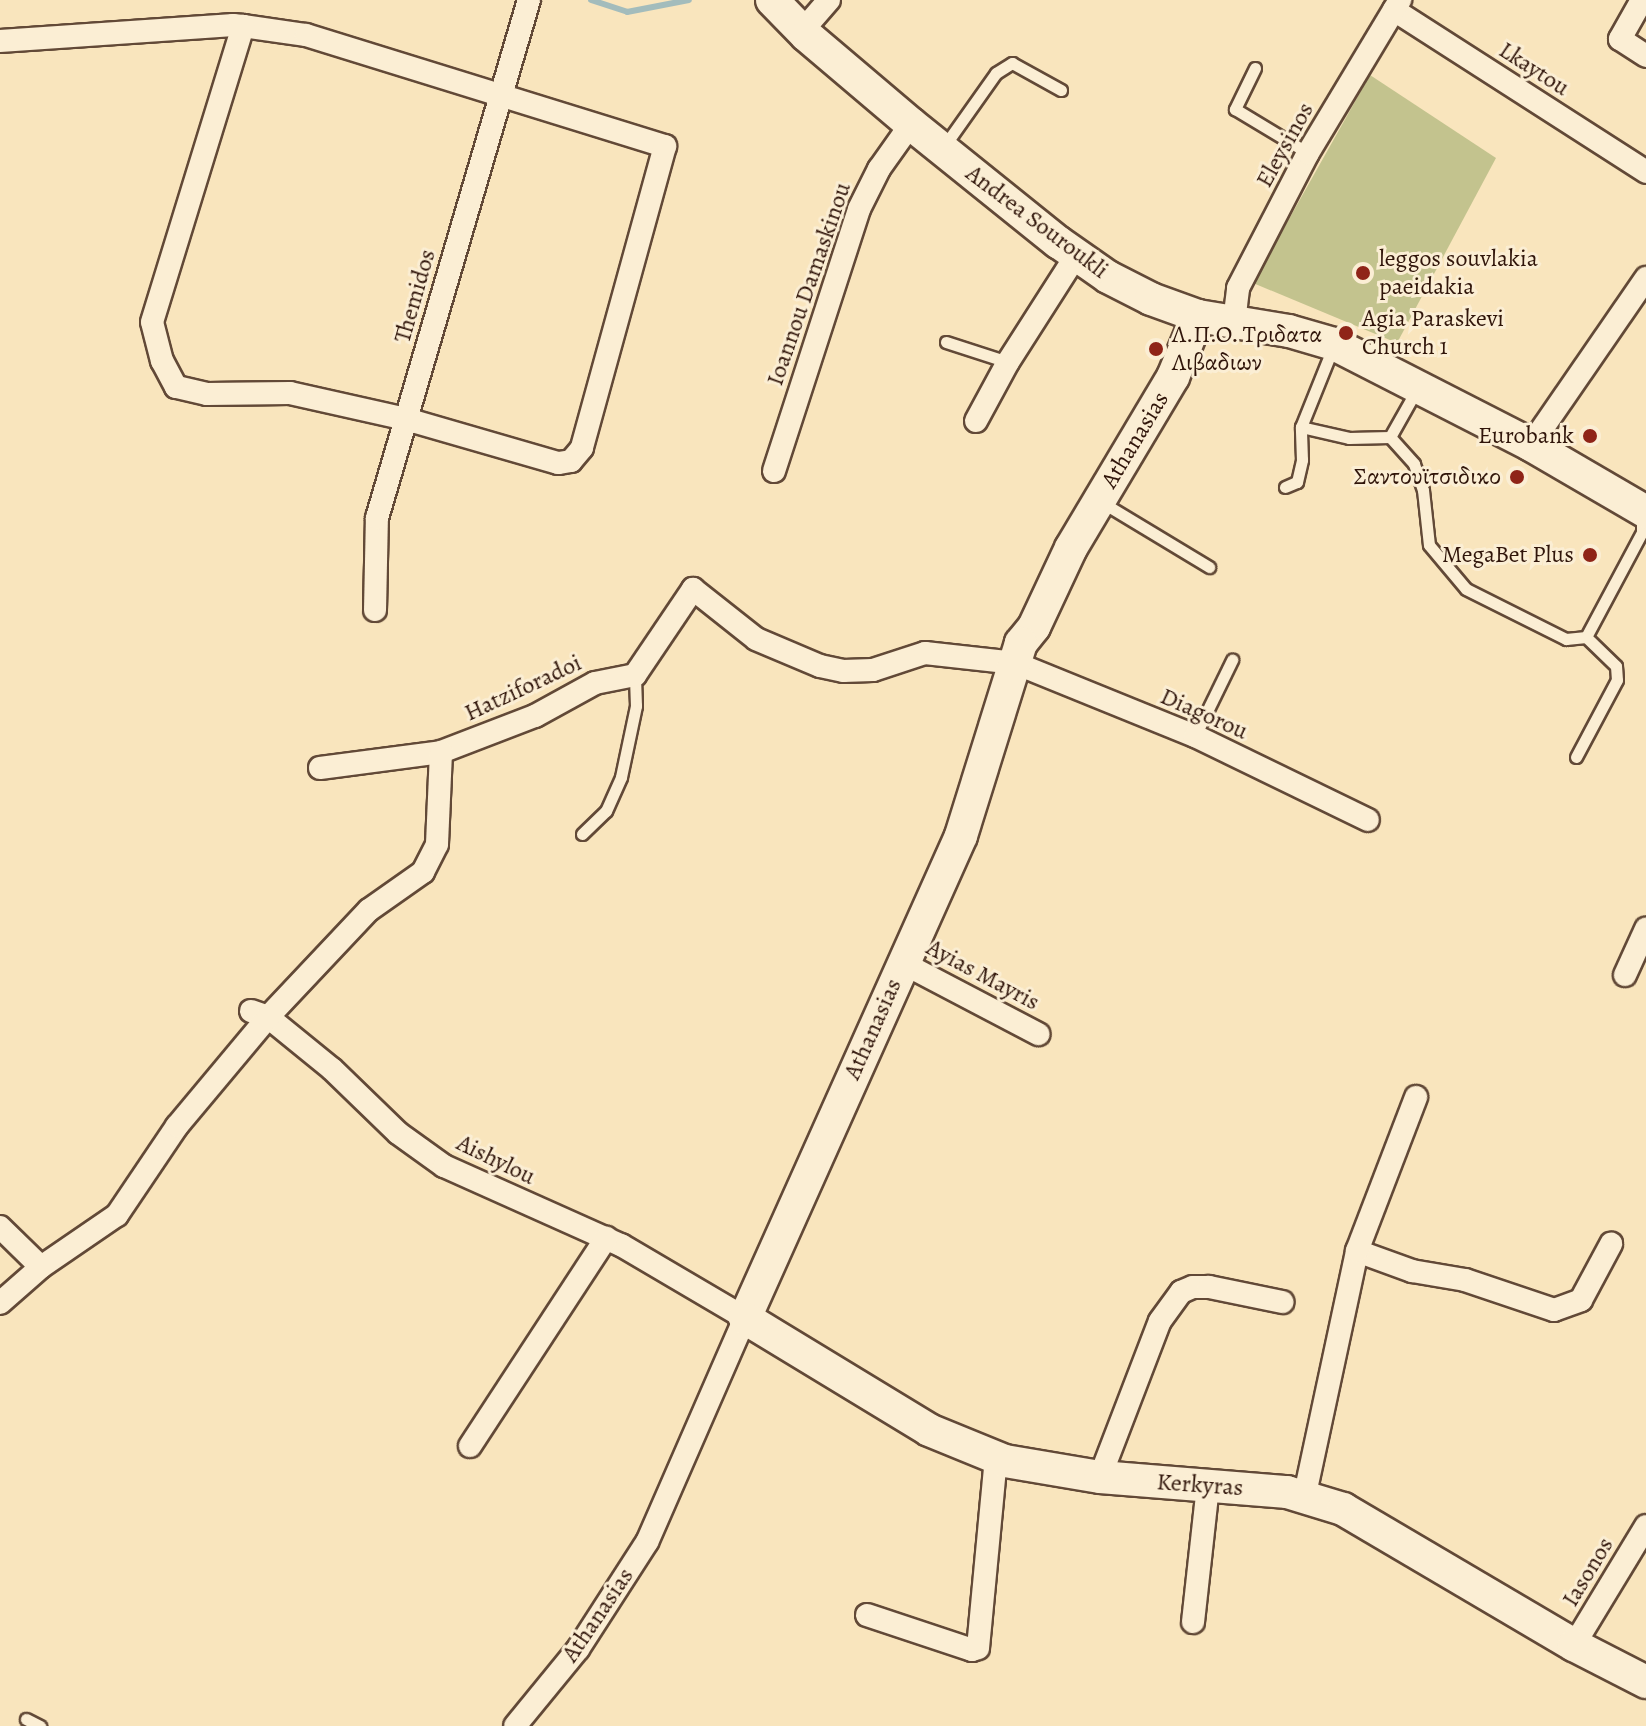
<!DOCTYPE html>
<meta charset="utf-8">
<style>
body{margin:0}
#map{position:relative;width:1646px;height:1726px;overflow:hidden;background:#f9e5bd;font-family:Alegreya,serif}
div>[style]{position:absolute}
.green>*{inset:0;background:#c3c38e}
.stream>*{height:6px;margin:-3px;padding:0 3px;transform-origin:3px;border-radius:3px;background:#a3bcbc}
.roads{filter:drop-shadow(2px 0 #624937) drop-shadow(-2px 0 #624937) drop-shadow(0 2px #624937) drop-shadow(0 -2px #624937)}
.lane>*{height:11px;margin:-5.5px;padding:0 5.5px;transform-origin:5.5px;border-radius:5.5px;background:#fbeed4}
.street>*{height:22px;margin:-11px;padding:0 11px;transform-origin:11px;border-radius:11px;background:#fbeed4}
.secondary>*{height:32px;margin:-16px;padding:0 16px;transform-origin:16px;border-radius:16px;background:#fbeed4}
.dots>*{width:22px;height:22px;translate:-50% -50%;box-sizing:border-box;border:4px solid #fbeed4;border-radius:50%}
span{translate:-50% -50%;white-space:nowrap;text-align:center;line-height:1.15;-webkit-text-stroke:6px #fbeed4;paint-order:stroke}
.street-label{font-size:24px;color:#30150a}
.poi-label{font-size:24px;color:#30150a}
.left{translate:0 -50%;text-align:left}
.right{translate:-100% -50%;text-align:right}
</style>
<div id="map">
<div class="green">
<i style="clip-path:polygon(1370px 75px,1496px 158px,1397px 343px,1253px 283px)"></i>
</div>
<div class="stream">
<i style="left:591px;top:0;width:38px;rotate:18deg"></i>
<i style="left:627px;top:12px;width:63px;rotate:-11deg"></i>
</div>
<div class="roads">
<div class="lane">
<i style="left:1255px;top:68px;width:46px;rotate:116deg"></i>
<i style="left:1235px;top:109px;width:85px;rotate:31.1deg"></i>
<i style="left:945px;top:145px;width:88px;rotate:-54.7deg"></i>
<i style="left:996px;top:73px;width:19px;rotate:-32deg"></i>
<i style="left:1012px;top:63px;width:56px;rotate:28.9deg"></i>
<i style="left:946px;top:342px;width:65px;rotate:17.9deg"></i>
<i style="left:1301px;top:427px;width:49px;rotate:12.9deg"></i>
<i style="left:1349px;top:438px;width:41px;rotate:-1.4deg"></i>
<i style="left:1390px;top:437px;width:36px;rotate:48deg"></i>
<i style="left:1414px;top:464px;width:28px;rotate:71deg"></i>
<i style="left:1423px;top:490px;width:55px;rotate:83.8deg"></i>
<i style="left:1429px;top:545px;width:57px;rotate:49.9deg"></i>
<i style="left:1466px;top:589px;width:112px;rotate:26.6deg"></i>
<i style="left:1566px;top:639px;width:20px;rotate:-6deg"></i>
<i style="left:1586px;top:637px;width:119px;rotate:-61.9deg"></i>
<i style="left:1642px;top:532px;width:19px;rotate:-90deg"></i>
<i style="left:1390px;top:437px;width:55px;rotate:-60.6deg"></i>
<i style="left:1285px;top:487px;width:13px;rotate:-23deg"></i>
<i style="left:1297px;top:482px;width:23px;rotate:-77deg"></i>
<i style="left:1302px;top:460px;width:33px;rotate:-92deg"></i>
<i style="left:1301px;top:427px;width:88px;rotate:-68.1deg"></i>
<i style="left:1103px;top:503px;width:124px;rotate:31.1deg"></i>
<i style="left:1195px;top:736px;width:85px;rotate:-64deg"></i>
<i style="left:1576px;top:757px;width:87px;rotate:-62deg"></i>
<i style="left:1617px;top:680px;width:14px;rotate:-94deg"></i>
<i style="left:1616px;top:666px;width:42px;rotate:-136deg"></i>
<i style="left:582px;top:834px;width:33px;rotate:-44deg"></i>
<i style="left:606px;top:811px;width:37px;rotate:-66deg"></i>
<i style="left:621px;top:777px;width:73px;rotate:-78.1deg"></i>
<i style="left:636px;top:706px;width:31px;rotate:-92deg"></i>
<i style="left:26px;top:1719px;width:16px;rotate:27deg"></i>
</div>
<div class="street">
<i style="left:1642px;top:0;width:45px;rotate:119.4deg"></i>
<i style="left:1620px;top:39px;width:31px;rotate:33deg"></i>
<i style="left:1394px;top:10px;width:300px;rotate:32.7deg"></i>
<i style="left:802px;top:31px;width:41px;rotate:-48.9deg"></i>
<i style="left:0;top:41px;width:234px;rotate:-3.9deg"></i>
<i style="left:233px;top:25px;width:10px;rotate:6deg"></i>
<i style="left:243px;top:26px;width:64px;rotate:8.1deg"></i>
<i style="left:306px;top:35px;width:376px;rotate:17.2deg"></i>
<i style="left:665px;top:146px;width:313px;rotate:105.4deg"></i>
<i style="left:582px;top:448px;width:17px;rotate:130deg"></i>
<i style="left:571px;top:461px;width:13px;rotate:171deg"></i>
<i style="left:558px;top:463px;width:158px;rotate:-163.9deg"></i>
<i style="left:406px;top:419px;width:119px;rotate:-167.4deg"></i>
<i style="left:290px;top:393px;width:83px;rotate:179.3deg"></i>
<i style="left:207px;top:394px;width:32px;rotate:-167deg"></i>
<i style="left:176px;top:387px;width:30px;rotate:-118deg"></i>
<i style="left:162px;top:361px;width:40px;rotate:-104.4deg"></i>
<i style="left:152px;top:322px;width:310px;rotate:-72.9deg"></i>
<i style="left:1234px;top:322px;width:34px;rotate:-83deg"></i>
<i style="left:1238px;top:288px;width:152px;rotate:-62.6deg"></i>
<i style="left:1308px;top:153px;width:179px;rotate:-59deg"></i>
<i style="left:976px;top:421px;width:67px;rotate:-61.5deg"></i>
<i style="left:1008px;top:362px;width:128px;rotate:-57.4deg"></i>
<i style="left:1531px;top:445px;width:203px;rotate:-55.4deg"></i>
<i style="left:774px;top:471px;width:275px;rotate:-72deg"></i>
<i style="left:859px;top:209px;width:45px;rotate:-63.4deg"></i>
<i style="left:879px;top:169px;width:55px;rotate:-54.6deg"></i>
<i style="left:375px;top:610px;width:92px;rotate:-88.8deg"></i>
<i style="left:377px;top:518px;width:540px;rotate:-73.65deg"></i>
<i style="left:320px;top:768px;width:122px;rotate:-7.5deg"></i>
<i style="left:441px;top:752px;width:101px;rotate:-21deg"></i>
<i style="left:535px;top:716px;width:68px;rotate:-28.8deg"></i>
<i style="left:595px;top:683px;width:41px;rotate:-11.3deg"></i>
<i style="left:635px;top:675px;width:104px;rotate:-56deg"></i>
<i style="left:693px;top:589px;width:80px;rotate:38.4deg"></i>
<i style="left:756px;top:639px;width:69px;rotate:22.9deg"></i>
<i style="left:820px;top:666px;width:24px;rotate:12deg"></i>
<i style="left:843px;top:671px;width:30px;rotate:-2deg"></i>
<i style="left:873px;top:670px;width:55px;rotate:-18.1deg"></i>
<i style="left:925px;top:653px;width:91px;rotate:6.3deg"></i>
<i style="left:1015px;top:663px;width:194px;rotate:22.1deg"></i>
<i style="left:1195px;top:736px;width:192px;rotate:25.9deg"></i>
<i style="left:903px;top:963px;width:153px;rotate:27.7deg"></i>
<i style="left:1625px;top:975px;width:51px;rotate:-65.5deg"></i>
<i style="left:251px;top:1011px;width:18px;rotate:19deg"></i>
<i style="left:268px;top:1017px;width:82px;rotate:39.1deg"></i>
<i style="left:332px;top:1069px;width:92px;rotate:44.1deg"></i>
<i style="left:398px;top:1133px;width:57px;rotate:35.7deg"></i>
<i style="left:444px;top:1166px;width:194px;rotate:24.1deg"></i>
<i style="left:621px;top:1245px;width:144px;rotate:30.5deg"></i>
<i style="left:745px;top:1318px;width:244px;rotate:113.6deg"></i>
<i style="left:647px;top:1542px;width:127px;rotate:122.8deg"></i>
<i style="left:578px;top:1649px;width:99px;rotate:129.3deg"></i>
<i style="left:0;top:1227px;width:57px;rotate:44.3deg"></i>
<i style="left:1357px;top:1251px;width:59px;rotate:20deg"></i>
<i style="left:1412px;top:1271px;width:54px;rotate:9.6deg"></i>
<i style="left:1465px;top:1280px;width:94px;rotate:18.6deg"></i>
<i style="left:1554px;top:1310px;width:29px;rotate:-20deg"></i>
<i style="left:1581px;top:1300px;width:64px;rotate:-61.8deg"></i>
<i style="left:0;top:1303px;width:55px;rotate:-41.3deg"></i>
<i style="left:41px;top:1267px;width:92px;rotate:-34.4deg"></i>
<i style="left:117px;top:1215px;width:107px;rotate:-56deg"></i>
<i style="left:177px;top:1126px;width:142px;rotate:-50.1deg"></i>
<i style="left:268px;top:1017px;width:147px;rotate:-46.7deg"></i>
<i style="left:369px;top:910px;width:66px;rotate:-35.1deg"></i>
<i style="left:423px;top:872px;width:31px;rotate:-63deg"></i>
<i style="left:437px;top:844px;width:92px;rotate:-87.5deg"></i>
<i style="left:470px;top:1446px;width:249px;rotate:-56.8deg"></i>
<i style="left:1100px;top:1477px;width:167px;rotate:-69deg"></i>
<i style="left:1160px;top:1321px;width:36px;rotate:-54deg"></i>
<i style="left:1181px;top:1292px;width:13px;rotate:-23deg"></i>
<i style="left:1193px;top:1287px;width:16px"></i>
<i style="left:1209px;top:1287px;width:75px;rotate:11.6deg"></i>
<i style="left:1305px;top:1494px;width:249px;rotate:-77.9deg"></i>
<i style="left:1357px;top:1251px;width:165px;rotate:-69deg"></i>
<i style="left:867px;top:1615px;width:111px;rotate:18.4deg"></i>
<i style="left:972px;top:1650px;width:6px;rotate:-18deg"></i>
<i style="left:978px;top:1648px;width:191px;rotate:-84.6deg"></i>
<i style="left:1193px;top:1622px;width:137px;rotate:-83.7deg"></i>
<i style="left:1574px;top:1645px;width:139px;rotate:-58.8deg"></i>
</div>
<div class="secondary">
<i style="left:772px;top:0;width:49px;rotate:45.8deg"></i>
<i style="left:806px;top:35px;width:138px;rotate:40.3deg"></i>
<i style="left:911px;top:124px;width:189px;rotate:38.8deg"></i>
<i style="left:1058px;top:242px;width:61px;rotate:35deg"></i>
<i style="left:1108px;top:277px;width:48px;rotate:27.1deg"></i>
<i style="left:1151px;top:299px;width:50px;rotate:19.9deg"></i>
<i style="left:1198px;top:316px;width:92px;rotate:9.4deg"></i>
<i style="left:1289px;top:331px;width:47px;rotate:16.1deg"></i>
<i style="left:1334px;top:344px;width:221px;rotate:27.1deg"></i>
<i style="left:1531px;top:445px;width:133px;rotate:30.2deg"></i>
<i style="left:1198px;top:316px;width:66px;rotate:112.3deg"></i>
<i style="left:1173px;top:377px;width:199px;rotate:120.8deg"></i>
<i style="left:1071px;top:548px;width:87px;rotate:115.1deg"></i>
<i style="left:1034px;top:627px;width:21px;rotate:129deg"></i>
<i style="left:1021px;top:643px;width:202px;rotate:107.3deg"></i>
<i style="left:961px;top:836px;width:528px;rotate:114.14deg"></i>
<i style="left:745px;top:1318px;width:215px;rotate:31.3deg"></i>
<i style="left:929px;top:1430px;width:82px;rotate:22.2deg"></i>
<i style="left:1005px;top:1461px;width:96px;rotate:9.6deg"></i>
<i style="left:1100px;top:1477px;width:188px;rotate:4.6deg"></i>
<i style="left:1287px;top:1492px;width:59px;rotate:16.9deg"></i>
<i style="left:1343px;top:1509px;width:268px;rotate:30.5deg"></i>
<i style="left:1574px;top:1645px;width:81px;rotate:27.2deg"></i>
</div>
</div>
<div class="dots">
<i style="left:1363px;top:273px;background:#8f2418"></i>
<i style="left:1346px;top:333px;background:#8f2418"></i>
<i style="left:1156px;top:349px;background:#8f2418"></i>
<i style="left:1590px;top:436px;background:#8f2418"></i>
<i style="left:1517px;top:477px;background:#8f2418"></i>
<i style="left:1590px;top:555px;background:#8f2418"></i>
</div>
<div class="street-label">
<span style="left:1534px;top:69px;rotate:33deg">Lkaytou</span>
<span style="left:1285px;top:145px;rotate:-61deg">Eleysinos</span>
<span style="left:1037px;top:222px;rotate:37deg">Andrea Souroukli</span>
<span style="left:809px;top:284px;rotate:-71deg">Ioannou Damaskinou</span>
<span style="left:415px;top:296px;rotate:-74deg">Themidos</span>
<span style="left:1135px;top:440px;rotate:-59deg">Athanasias</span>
<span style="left:523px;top:688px;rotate:-25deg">Hatziforadoi</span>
<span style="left:1204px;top:714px;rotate:24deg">Diagorou</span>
<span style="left:983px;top:975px;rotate:28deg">Ayias Mayris</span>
<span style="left:873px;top:1029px;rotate:-66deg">Athanasias</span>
<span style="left:496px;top:1160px;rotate:26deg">Aishylou</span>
<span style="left:1200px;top:1485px;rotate:4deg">Kerkyras</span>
<span style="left:1588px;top:1572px;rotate:-59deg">Iasonos</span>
<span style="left:598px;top:1615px;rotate:-56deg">Athanasias</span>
</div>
<div class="poi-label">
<span class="left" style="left:1379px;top:273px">leggos souvlakia<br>paeidakia</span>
<span class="left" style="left:1362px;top:333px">Agia Paraskevi<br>Church 1</span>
<span class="left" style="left:1172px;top:349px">Λ.Π.Ο. Τριδατα<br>Λιβαδιων</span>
<span class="right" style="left:1574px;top:436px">Eurobank</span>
<span class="right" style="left:1501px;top:477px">Σαντουϊτσιδικο</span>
<span class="right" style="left:1574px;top:555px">MegaBet Plus</span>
</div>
</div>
